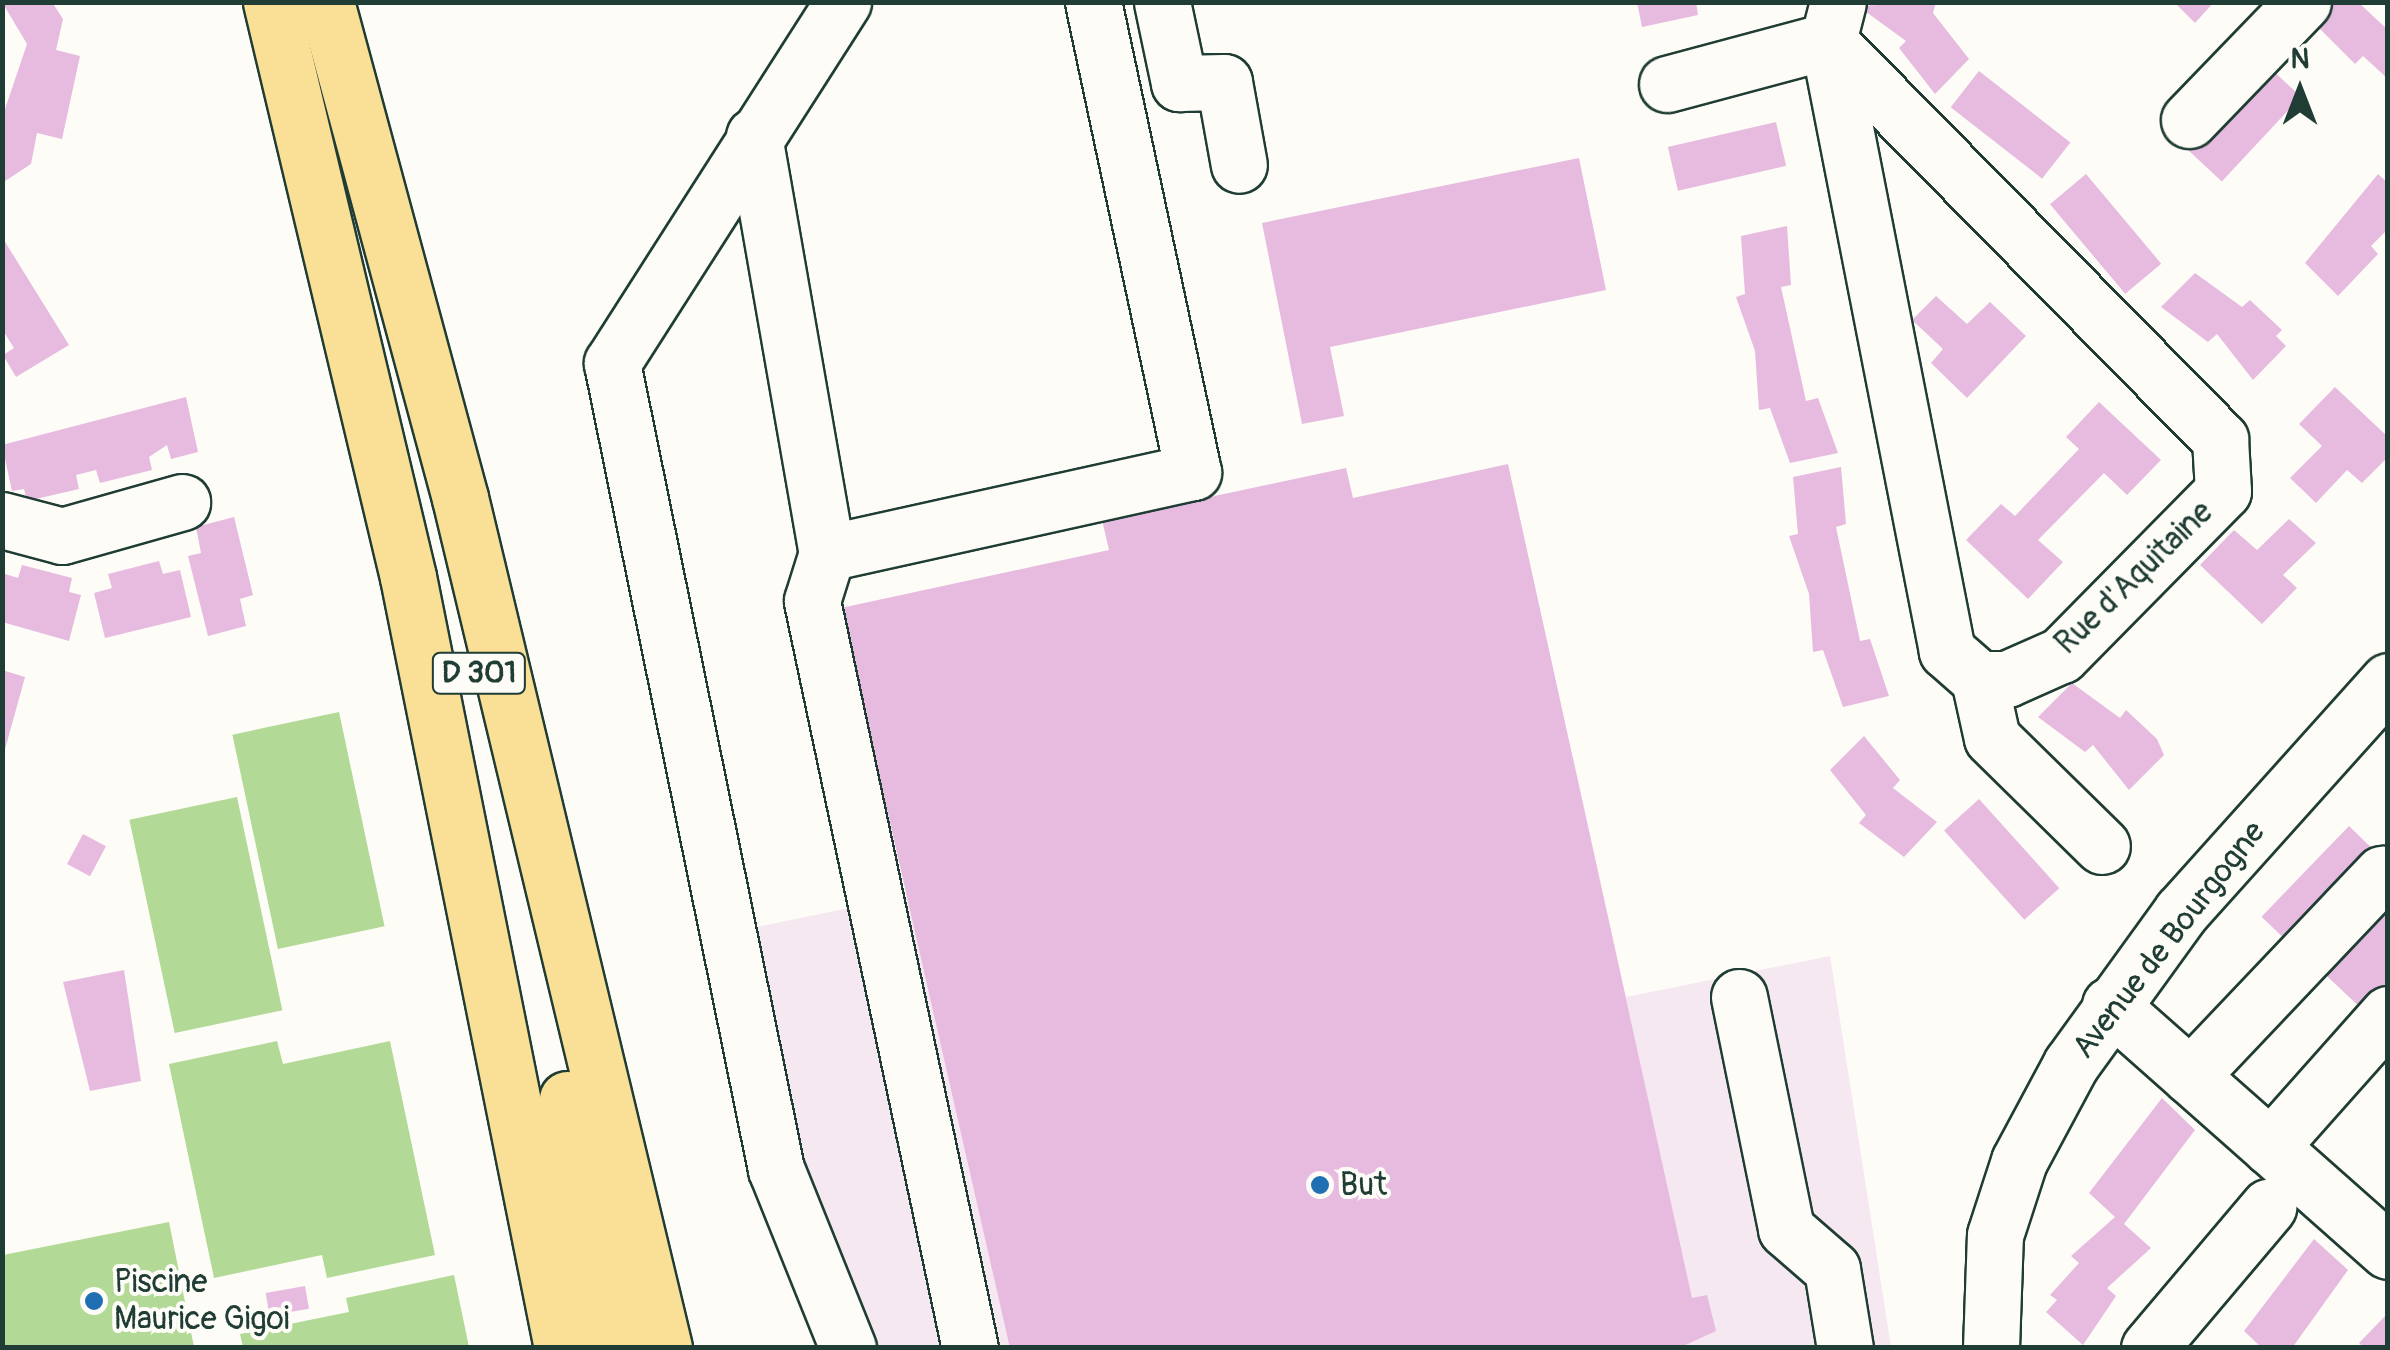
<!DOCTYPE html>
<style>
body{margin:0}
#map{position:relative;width:2390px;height:1350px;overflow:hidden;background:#fdfcf7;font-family:Pangolin,sans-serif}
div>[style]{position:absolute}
.built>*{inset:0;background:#f6e8f0}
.green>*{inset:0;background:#b2d995;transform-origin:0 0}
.building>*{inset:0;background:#e7bbe0;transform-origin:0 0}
.roads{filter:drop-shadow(2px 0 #1f3d34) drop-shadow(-2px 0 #1f3d34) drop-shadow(0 2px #1f3d34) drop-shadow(0 -2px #1f3d34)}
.minor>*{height:55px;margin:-27.5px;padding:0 27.5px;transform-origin:27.5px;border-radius:27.5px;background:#fdfcf7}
.highway>*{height:55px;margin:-27.5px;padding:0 27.5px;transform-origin:27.5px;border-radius:27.5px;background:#fadf96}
.dots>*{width:28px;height:28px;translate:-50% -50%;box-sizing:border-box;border:5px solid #fdfcf7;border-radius:50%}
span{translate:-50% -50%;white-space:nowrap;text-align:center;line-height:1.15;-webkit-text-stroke:8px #fdfcf7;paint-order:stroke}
.shield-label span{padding:2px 8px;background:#fdfcf7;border:2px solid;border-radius:8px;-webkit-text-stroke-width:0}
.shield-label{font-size:30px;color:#1f3d34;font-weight:700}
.street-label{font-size:32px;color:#1f3d34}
.poi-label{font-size:32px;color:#1f3d34}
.left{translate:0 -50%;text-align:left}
.frame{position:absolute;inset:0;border:5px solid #1f3d34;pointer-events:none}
.north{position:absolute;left:2250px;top:40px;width:100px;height:100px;-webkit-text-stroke:8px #fdfcf7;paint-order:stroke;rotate:0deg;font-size:28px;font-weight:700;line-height:40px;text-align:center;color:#1f3d34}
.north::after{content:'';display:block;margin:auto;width:35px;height:45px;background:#1f3d34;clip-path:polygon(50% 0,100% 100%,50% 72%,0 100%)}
</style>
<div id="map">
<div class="built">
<i style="clip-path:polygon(1573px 757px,1626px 997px,1830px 956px,1891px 1347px,823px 1347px,704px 938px)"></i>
</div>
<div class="green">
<i style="left:339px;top:712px;width:219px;height:109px;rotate:78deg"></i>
<i style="left:237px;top:797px;width:218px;height:110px;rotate:78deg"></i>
<i style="clip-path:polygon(277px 1041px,283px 1064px,390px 1041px,435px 1255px,327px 1278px,322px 1255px,214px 1278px,169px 1064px)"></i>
<i style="clip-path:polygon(169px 1222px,194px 1347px,3px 1347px,3px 1255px)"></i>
<i style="clip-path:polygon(454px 1275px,469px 1347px,243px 1347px,240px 1334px,349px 1312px,346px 1298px)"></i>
</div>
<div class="building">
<i style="clip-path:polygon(2px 2px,52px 2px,63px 19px,56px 50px,80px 56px,62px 139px,37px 133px,31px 164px,2px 183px,2px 118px,27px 44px)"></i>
<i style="clip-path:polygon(1637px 2px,1696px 2px,1698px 15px,1642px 27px)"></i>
<i style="clip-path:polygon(2174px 2px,2214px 2px,2195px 23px)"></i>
<i style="clip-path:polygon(2332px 2px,2358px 2px,2388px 30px,2388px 79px,2363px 56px,2355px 64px,2313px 22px)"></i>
<i style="clip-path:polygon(1858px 6px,1936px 2px,1933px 13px,1969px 59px,1935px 94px,1899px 48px,1906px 41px)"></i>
<i style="left:2268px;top:66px;width:45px;height:116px;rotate:43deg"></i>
<i style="left:1979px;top:71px;width:116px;height:46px;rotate:38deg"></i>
<i style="left:1776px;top:122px;width:45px;height:111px;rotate:77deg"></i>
<i style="clip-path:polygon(1579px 158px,1606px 290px,1330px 347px,1344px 416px,1302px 424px,1262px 223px)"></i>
<i style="left:2086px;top:174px;width:117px;height:47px;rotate:50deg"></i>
<i style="clip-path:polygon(2378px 174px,2388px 183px,2388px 229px,2371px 246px,2378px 254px,2338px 296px,2305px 263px)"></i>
<i style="clip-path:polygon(1787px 226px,1791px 285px,1781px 287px,1806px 401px,1818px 398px,1838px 453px,1790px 463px,1770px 408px,1759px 410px,1755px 351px,1736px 297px,1745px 294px,1741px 236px)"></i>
<i style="clip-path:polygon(2px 237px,69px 345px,16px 377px,3px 355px,14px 348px,2px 329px)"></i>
<i style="clip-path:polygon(2195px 273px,2242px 307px,2250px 300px,2282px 330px,2276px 336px,2286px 346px,2253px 380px,2217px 334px,2208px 342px,2161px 307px)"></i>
<i style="clip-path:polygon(1936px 296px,1967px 324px,1990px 302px,2026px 336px,1967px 398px,1931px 363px,1943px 349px,1912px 320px)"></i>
<i style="clip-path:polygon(2335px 387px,2388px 437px,2388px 457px,2362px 483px,2347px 470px,2316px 503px,2290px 478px,2322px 446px,2299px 424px)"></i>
<i style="clip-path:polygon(186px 397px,198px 452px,171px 459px,167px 445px,149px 457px,152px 470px,100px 483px,96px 470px,76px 475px,79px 489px,27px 501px,24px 489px,12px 491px,2px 445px)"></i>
<i style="clip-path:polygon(2099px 402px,2161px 460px,2127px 495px,2104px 473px,2038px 540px,2063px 562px,2028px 599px,1966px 540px,2001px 504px,2015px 516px,2079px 449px,2066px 437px)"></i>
<i style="clip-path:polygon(1508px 464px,1692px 1298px,1707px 1295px,1716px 1331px,1679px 1348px,1010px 1348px,841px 608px,1109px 550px,1102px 520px,1346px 468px,1353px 498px)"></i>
<i style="clip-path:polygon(1841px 467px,1846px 524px,1836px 527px,1860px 641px,1870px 639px,1889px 696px,1843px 707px,1823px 650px,1813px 652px,1809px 594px,1789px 536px,1798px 534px,1793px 477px)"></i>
<i style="clip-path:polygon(234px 517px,253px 595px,240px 599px,246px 626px,208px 636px,188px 556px,201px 553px,196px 527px)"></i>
<i style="clip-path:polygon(2289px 519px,2316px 543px,2283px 575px,2297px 588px,2262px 624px,2200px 565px,2234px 530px,2257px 550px)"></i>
<i style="clip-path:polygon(159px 561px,163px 574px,180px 570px,191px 617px,105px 638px,94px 593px,112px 588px,108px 574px)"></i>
<i style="clip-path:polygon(22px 565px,72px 578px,69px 592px,81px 595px,69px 641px,2px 622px,2px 573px,18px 578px)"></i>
<i style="clip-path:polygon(2px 670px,25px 677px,4px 753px,2px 753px)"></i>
<i style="clip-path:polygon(2072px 683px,2120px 718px,2126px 710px,2157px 739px,2164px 755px,2129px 790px,2093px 745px,2085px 752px,2038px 717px)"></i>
<i style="clip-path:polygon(1864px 736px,1900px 780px,1893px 788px,1937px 822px,1904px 857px,1859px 823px,1866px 815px,1830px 770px)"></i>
<i style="left:1979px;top:799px;width:120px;height:47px;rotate:48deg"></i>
<i style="left:2349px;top:826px;width:33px;height:126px;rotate:44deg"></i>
<i style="left:83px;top:834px;width:26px;height:34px;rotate:28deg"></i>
<i style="clip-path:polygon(2388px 885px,2388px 985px,2363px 1010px,2314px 964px)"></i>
<i style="clip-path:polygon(124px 970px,141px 1081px,90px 1091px,63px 982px)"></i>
<i style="clip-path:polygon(2162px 1098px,2195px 1130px,2124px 1224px,2151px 1248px,2107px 1288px,2116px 1296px,2083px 1345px,2046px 1312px,2057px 1300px,2050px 1295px,2079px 1263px,2071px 1256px,2115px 1217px,2089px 1193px)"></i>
<i style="clip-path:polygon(2314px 1239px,2348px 1270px,2292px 1348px,2262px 1348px,2244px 1331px)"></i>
<i style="left:305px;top:1286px;width:23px;height:40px;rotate:80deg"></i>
<i style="clip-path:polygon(2388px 1313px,2388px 1348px,2364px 1348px,2359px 1343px)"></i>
</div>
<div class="roads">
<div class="minor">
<i style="left:843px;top:2px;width:429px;rotate:122.6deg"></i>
<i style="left:612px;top:363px;width:823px;rotate:78.5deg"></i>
<i style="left:776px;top:1169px;width:193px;rotate:68.1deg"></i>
<i style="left:1162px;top:2px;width:83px;rotate:78.1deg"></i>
<i style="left:1179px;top:83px;width:45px;rotate:-1.3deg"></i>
<i style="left:1224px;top:82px;width:84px;rotate:79.8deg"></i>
<i style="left:1828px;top:41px;width:559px;rotate:45.44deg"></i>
<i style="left:2220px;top:439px;width:52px;rotate:86.7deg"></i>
<i style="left:2223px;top:491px;width:231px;rotate:134.6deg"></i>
<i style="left:2061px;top:655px;width:59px;rotate:156deg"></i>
<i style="left:2007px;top:679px;width:28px;rotate:180deg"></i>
<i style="left:1979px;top:679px;width:43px;rotate:-138.8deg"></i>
<i style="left:1947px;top:651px;width:621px;rotate:-101.04deg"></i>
<i style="left:1828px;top:41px;width:40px;rotate:-75.6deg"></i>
<i style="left:1667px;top:84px;width:167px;rotate:-15deg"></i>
<i style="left:2189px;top:120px;width:164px;rotate:-46deg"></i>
<i style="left:754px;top:136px;width:423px;rotate:80.1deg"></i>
<i style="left:827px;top:553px;width:50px;rotate:107.4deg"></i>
<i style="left:812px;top:601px;width:764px;rotate:78.06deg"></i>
<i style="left:2px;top:520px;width:62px;rotate:14.9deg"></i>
<i style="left:62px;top:536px;width:125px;rotate:-15.8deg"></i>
<i style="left:827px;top:553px;width:375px;rotate:-12.5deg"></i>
<i style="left:1193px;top:472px;width:481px;rotate:-102deg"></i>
<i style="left:1979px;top:679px;width:60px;rotate:77.6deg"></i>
<i style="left:1992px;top:738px;width:154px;rotate:44.5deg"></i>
<i style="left:1739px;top:997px;width:237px;rotate:78.5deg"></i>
<i style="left:1786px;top:1229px;width:61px;rotate:41deg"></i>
<i style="left:1832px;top:1269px;width:80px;rotate:80.7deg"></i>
<i style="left:2110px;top:1005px;width:371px;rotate:41.5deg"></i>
<i style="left:2190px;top:1076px;width:279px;rotate:-46.5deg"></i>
<i style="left:2270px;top:1147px;width:178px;rotate:-48.4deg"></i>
<i style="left:1991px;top:1348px;width:113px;rotate:-88deg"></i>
<i style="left:1995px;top:1235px;width:78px;rotate:-72deg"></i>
<i style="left:2019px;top:1161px;width:110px;rotate:-61.8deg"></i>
<i style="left:2071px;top:1064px;width:188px;rotate:-54.1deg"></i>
<i style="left:2181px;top:912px;width:310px;rotate:-48.1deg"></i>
<i style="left:2149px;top:1348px;width:185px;rotate:-49.8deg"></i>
</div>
<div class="highway">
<i style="left:271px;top:2px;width:591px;rotate:76.6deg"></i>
<i style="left:408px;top:577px;width:786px;rotate:78.7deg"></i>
<i style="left:326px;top:2px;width:514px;rotate:74.88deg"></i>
<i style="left:460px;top:498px;width:874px;rotate:76.5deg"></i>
<i style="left:567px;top:1099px;width:253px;rotate:79.3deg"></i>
</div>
</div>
<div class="dots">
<i style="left:1320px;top:1185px;background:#1f6fb2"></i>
<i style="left:94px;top:1301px;background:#1f6fb2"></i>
</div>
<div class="shield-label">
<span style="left:479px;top:673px">D 301</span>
</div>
<div class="street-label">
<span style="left:2134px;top:578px;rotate:-44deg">Rue d'Aquitaine</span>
<span style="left:2169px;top:940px;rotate:-52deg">Avenue de Bourgogne</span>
</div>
<div class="poi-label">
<span class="left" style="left:1340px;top:1185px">But</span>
<span class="left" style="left:114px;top:1301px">Piscine<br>Maurice Gigoi</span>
</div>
<div class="frame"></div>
<div class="north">N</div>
</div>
